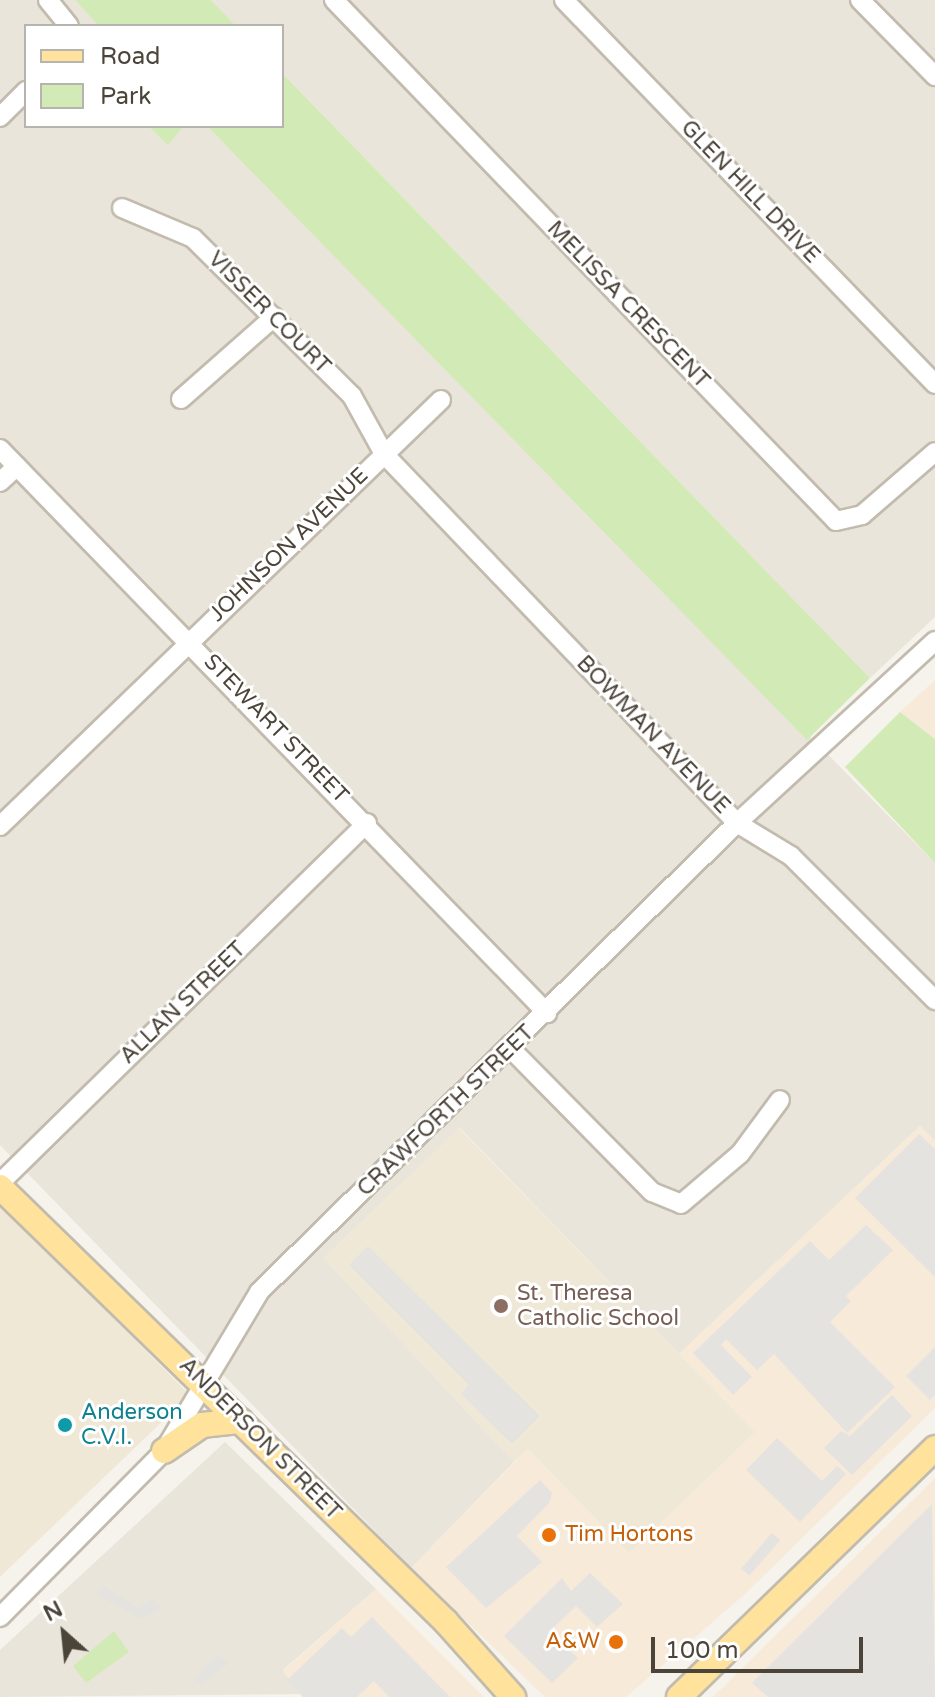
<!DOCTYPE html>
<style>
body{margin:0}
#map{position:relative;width:935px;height:1697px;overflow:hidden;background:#f6f3ec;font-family:"Varela Round",sans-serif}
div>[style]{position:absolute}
.residential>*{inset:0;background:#eae5da}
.commercial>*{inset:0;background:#f7ead8}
.education>*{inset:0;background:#efe8d6}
.green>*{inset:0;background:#d2eab5}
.parking>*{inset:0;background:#e5e3e0;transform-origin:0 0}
.roads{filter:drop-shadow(2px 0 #c2bbae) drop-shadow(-2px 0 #c2bbae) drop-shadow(0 2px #c2bbae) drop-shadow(0 -2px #c2bbae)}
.minor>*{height:18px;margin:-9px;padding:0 9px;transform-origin:9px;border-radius:9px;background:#fff}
.major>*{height:24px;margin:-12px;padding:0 12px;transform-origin:12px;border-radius:12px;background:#ffe39c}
.dots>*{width:22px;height:22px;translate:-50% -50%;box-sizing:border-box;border:4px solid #fff;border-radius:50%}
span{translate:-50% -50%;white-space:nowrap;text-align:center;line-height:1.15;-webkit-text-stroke:6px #fff;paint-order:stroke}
.street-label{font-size:22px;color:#4b4439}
.education-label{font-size:22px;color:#785e54}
.left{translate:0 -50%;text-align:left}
.culture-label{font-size:22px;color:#0d838f}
.food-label{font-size:22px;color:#c56008}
.right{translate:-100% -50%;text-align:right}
.legend{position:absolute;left:24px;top:24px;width:260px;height:104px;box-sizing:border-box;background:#fff;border:2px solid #b7b4b0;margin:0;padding:10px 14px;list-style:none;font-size:24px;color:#4b4439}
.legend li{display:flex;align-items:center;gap:16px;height:40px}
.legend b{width:40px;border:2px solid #b7b4b0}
.north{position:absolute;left:24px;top:1593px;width:80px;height:80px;-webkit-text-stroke:6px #fff;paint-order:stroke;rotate:333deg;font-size:22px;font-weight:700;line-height:32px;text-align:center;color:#4b4439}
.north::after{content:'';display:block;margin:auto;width:28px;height:36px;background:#4b4439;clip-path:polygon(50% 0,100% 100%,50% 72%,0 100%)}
.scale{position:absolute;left:651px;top:1637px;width:212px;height:36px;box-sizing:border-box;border:4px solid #4b4439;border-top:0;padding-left:10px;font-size:24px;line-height:28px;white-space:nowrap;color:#4b4439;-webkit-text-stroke:6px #fff;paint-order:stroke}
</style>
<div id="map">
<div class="residential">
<i style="clip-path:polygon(0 0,75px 0,99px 25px,26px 26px,26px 126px,148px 126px,168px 144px,184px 126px,207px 126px,935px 863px,935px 1141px,920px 1126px,679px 1354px,460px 1128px,324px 1258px,514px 1462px,411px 1568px,0 1145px)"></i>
<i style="clip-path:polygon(211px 0,935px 0,935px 617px,870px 678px,282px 73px,282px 26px,236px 26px)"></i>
<i style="clip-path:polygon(225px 1442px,376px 1589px,283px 1670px,306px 1694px,0 1697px,0 1650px)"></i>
</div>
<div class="commercial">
<i style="clip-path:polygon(935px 680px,935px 739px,900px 712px)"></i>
<i style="clip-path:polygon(920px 1126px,935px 1141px,935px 1408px,745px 1594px,626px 1697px,545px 1697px,411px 1568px,528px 1449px,628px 1552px,755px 1432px,679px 1354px)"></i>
<i style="clip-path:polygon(935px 1478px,935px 1697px,713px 1697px,923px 1490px)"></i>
<i style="clip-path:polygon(376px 1589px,484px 1697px,302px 1697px,283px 1671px)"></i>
</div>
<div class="education">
<i style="clip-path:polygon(459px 1128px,755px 1432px,629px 1553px,528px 1449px,514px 1462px,324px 1258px)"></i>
<i style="clip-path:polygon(0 1204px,190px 1395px,0 1577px)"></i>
</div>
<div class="green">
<i style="clip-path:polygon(75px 0,211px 0,236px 26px,99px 26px)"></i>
<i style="clip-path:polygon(282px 73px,870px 678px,807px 740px,207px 126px,282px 126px)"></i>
<i style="clip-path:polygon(148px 126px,184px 126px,168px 145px)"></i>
<i style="clip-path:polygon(900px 712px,935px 739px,935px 863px,845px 767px)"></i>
<i style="clip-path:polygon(114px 1631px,129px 1652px,86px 1683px,73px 1666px)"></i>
</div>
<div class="parking">
<i style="clip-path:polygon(919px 1134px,935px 1149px,935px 1277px,855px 1198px)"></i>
<i style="clip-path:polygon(866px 1225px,893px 1250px,846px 1296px,851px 1301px,830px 1322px,895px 1387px,847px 1433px,774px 1354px,757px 1370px,726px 1339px,721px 1345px,752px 1377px,733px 1395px,693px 1353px,810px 1241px,829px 1260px)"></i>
<i style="clip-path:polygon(368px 1246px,540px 1416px,512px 1444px,461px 1394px,469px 1385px,349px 1265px)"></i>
<i style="clip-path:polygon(935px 1347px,935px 1395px,930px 1400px,906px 1376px)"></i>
<i style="clip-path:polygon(892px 1395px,912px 1416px,852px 1475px,824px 1448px,841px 1431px,850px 1436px)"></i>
<i style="clip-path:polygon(777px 1438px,822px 1481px,837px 1466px,846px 1474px,800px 1522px,746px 1470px)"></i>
<i style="clip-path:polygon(540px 1480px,552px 1493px,550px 1502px,517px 1536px,542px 1562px,486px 1608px,446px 1567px)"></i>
<i style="clip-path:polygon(932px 1504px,935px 1697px,768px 1697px,752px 1683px)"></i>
<i style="left:772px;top:1533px;width:11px;height:47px;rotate:41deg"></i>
<i style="clip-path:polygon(590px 1573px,623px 1604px,597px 1627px,576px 1606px,549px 1632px,578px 1658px,552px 1683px,504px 1636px,562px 1578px,571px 1591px)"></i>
<i style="clip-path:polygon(103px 1585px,137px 1607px,153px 1599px,161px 1609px,141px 1619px,96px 1594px)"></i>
<i style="clip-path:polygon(372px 1617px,450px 1697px,389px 1697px,374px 1681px,357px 1697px,303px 1697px,287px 1680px,342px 1628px,351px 1637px)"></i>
<i style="clip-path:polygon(218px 1655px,229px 1663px,202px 1685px,194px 1678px)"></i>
</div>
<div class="roads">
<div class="minor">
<i style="left:48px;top:0;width:33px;rotate:51deg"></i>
<i style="left:334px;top:0;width:723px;rotate:46.06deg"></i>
<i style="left:836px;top:521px;width:27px;rotate:-13deg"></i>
<i style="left:862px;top:515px;width:96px;rotate:-40.8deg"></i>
<i style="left:564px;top:0;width:534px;rotate:45.99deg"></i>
<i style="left:860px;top:0;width:107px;rotate:45.4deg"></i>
<i style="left:0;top:117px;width:37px;rotate:-45deg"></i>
<i style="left:122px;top:208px;width:77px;rotate:22.9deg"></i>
<i style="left:193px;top:238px;width:224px;rotate:44.8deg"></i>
<i style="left:352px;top:396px;width:66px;rotate:61.1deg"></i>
<i style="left:384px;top:454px;width:511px;rotate:46.27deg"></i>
<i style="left:737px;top:823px;width:63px;rotate:31.4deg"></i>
<i style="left:791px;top:856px;width:204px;rotate:45deg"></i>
<i style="left:181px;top:399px;width:124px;rotate:-41.4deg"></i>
<i style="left:0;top:449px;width:786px;rotate:45.88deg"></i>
<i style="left:0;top:482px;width:23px;rotate:-43deg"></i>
<i style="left:0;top:826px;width:613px;rotate:-44.01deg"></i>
<i style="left:511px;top:1049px;width:201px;rotate:45.4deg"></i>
<i style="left:652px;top:1192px;width:31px;rotate:22deg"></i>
<i style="left:681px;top:1204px;width:77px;rotate:-40.3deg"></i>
<i style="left:740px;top:1154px;width:67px;rotate:-53.5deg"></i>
<i style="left:0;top:1183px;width:514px;rotate:-44.45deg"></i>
<i style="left:0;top:1617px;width:233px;rotate:-45.3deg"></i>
<i style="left:164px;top:1451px;width:185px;rotate:-59.1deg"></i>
<i style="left:259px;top:1292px;width:670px;rotate:-44.46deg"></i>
<i style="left:737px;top:823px;width:269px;rotate:-42.6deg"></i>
</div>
<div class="major">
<i style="left:0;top:1187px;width:623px;rotate:44.28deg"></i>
<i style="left:446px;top:1622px;width:101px;rotate:48.2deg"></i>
<i style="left:164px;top:1451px;width:46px;rotate:-34.4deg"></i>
<i style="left:202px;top:1425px;width:39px;rotate:-6deg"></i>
<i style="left:679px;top:1697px;width:357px;rotate:-44.2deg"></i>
</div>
</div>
<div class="dots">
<i style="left:501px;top:1306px;background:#8d6e63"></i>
<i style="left:65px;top:1425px;background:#0f9aa8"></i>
<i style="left:549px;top:1535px;background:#e8710a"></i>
<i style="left:616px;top:1642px;background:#e8710a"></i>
</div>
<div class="street-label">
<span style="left:750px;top:192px;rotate:46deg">GLEN HILL DRIVE</span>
<span style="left:628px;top:305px;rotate:46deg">MELISSA CRESCENT</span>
<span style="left:269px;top:313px;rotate:45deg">VISSER COURT</span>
<span style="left:289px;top:545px;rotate:-44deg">JOHNSON AVENUE</span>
<span style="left:276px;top:729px;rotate:46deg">STEWART STREET</span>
<span style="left:653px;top:735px;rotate:46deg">BOWMAN AVENUE</span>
<span style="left:183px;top:1003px;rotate:-44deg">ALLAN STREET</span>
<span style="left:446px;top:1111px;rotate:-44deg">CRAWFORTH STREET</span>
<span style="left:260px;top:1439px;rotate:45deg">ANDERSON STREET</span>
</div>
<div class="education-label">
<span class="left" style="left:517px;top:1306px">St. Theresa<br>Catholic School</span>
</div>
<div class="culture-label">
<span class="left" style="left:81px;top:1425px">Anderson<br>C.V.I.</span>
</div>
<div class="food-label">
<span class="left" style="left:565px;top:1535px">Tim Hortons</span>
<span class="right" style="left:600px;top:1642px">A&amp;W</span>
</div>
<ul class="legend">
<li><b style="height:10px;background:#ffe39c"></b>Road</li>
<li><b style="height:22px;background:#d2eab5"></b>Park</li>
</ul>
<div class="north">N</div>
<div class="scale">100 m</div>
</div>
